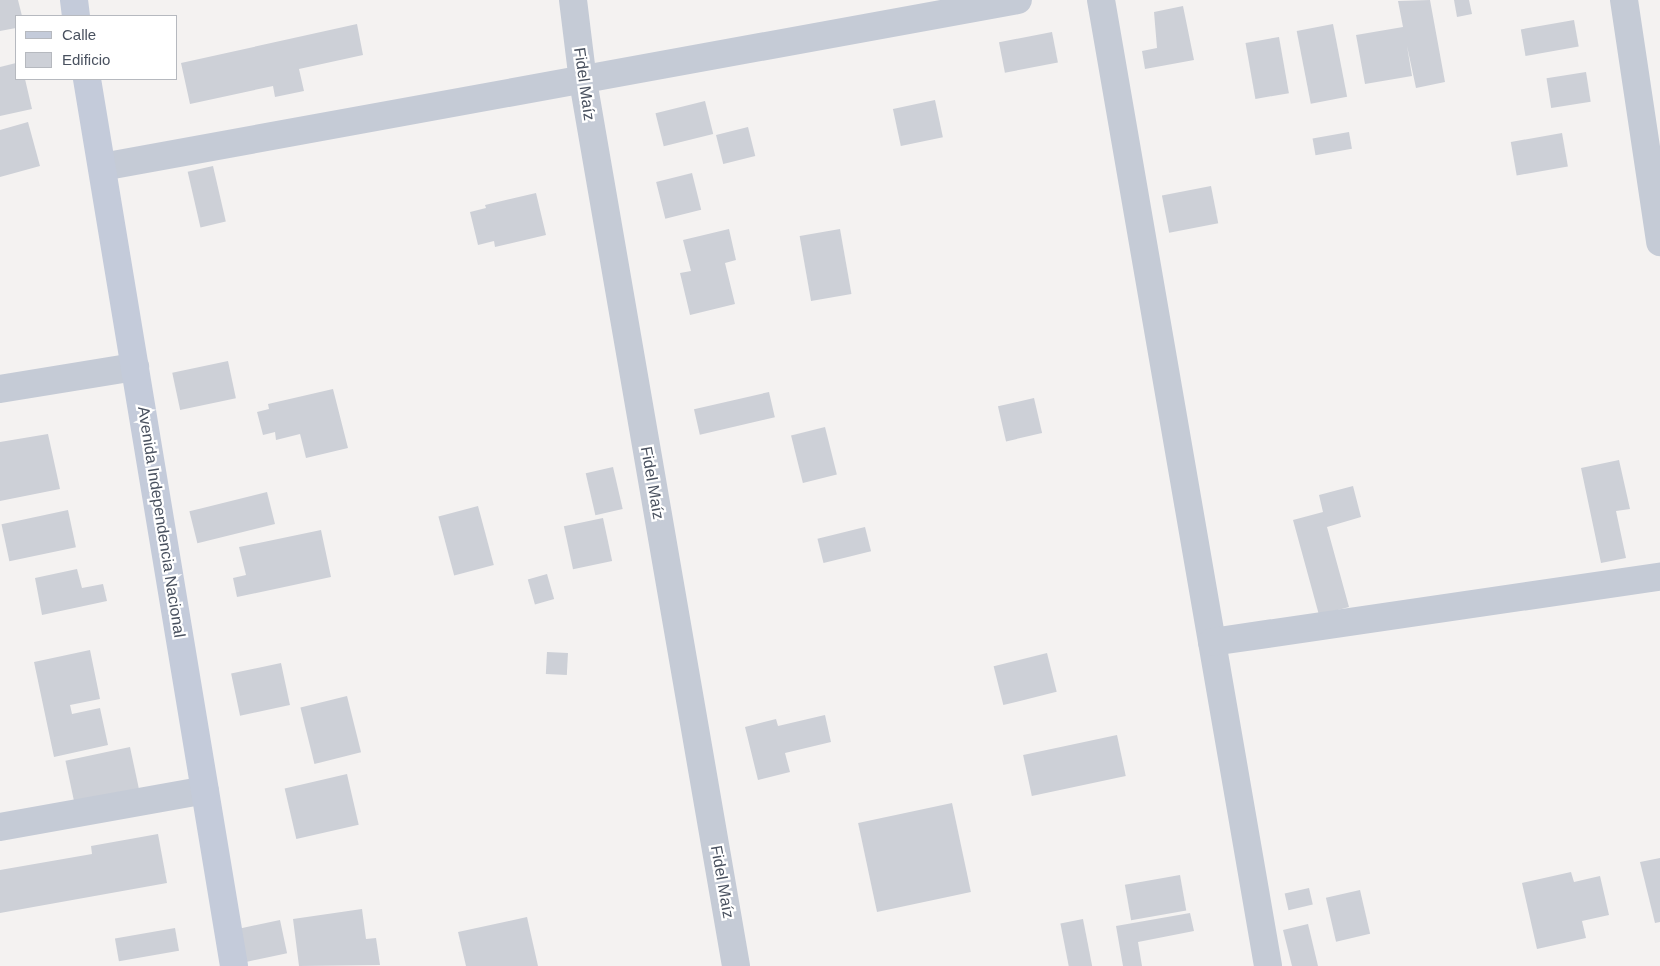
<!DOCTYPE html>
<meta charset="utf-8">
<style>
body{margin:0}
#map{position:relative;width:1660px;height:966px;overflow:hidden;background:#f4f2f1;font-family:Arial,sans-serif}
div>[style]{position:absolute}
.building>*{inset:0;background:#cdd0d7;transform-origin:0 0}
.street>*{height:28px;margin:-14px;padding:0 14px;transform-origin:14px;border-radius:14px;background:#c5cbd6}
.secondary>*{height:28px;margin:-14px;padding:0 14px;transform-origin:14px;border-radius:14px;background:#c4cbda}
span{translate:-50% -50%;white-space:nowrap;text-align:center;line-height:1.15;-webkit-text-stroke:4.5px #fff;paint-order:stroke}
.street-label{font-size:16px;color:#49515f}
.legend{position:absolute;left:15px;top:15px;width:162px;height:65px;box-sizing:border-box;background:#fff;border:1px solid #b6b9bf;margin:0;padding:6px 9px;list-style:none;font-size:15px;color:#49515f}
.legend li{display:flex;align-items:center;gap:10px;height:25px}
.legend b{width:25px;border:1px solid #b6b9bf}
</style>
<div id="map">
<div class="building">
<i style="clip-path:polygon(0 0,18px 0,22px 16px,16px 16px,16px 28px,0 31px)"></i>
<i style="clip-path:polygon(1430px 0,1445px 82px,1416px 88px,1407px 46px,1412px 76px,1365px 84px,1356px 35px,1403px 27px,1398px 1px)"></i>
<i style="clip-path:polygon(1454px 0,1469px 0,1472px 14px,1457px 17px)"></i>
<i style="clip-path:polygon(1183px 6px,1194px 60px,1145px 69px,1142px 51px,1157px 48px,1154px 12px)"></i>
<i style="left:1574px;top:20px;width:27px;height:54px;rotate:80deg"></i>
<i style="clip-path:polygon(357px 24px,363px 55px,299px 69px,304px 91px,275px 97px,273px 86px,190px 104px,181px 63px)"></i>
<i style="left:1333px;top:24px;width:74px;height:37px;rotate:79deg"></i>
<i style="left:1052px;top:32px;width:31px;height:54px;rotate:79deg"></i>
<i style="left:1279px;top:37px;width:57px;height:34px;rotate:80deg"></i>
<i style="clip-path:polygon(16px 63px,16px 79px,25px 79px,32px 109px,0 116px,0 67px)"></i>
<i style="left:1586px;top:72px;width:30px;height:40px;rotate:81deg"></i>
<i style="left:935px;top:100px;width:38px;height:43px;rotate:78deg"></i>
<i style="left:705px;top:101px;width:34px;height:51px;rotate:76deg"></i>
<i style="clip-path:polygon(28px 122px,40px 166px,0 177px,0 130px)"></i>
<i style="left:748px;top:127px;width:30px;height:33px;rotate:76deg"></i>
<i style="left:1349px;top:132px;width:17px;height:37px;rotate:80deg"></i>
<i style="left:1562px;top:133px;width:34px;height:52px;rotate:80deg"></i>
<i style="left:213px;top:166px;width:57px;height:26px;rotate:77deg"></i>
<i style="left:692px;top:173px;width:38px;height:37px;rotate:76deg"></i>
<i style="left:1211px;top:186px;width:38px;height:50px;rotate:79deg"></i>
<i style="clip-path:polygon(536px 193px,546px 235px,495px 247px,494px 241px,478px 245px,470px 212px,486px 208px,485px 205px)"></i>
<i style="clip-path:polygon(729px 229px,736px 260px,725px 263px,735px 304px,690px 315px,680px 273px,691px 271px,683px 240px)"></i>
<i style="left:840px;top:229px;width:66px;height:41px;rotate:80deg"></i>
<i style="left:228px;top:361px;width:38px;height:57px;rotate:78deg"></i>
<i style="clip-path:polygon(333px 389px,348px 448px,306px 458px,300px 434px,276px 440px,275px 432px,263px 435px,257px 412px,269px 409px,268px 404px)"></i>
<i style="left:769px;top:392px;width:26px;height:77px;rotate:77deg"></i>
<i style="left:1034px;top:398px;width:36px;height:37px;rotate:77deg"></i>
<i style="left:825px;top:427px;width:49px;height:35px;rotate:76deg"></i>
<i style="clip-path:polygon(48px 434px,60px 489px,0 501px,0 442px)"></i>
<i style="clip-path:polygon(1619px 460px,1630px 509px,1616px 511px,1626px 558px,1601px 563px,1581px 468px)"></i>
<i style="left:613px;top:467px;width:43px;height:28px;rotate:77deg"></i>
<i style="clip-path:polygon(1353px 486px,1361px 517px,1327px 527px,1349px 607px,1319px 615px,1293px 520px,1323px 512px,1319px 495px)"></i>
<i style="left:267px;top:492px;width:33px;height:80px;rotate:76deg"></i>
<i style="left:478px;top:506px;width:61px;height:41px;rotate:75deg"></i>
<i style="left:68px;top:510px;width:38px;height:68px;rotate:78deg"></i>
<i style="left:603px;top:518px;width:44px;height:40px;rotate:78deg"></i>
<i style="left:865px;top:527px;width:25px;height:49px;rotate:76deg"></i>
<i style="clip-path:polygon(321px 530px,331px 577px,237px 597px,233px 578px,246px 575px,239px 547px)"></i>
<i style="clip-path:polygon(77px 569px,82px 588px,103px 584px,107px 601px,42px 615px,35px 578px)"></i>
<i style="left:547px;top:574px;width:26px;height:20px;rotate:74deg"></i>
<i style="clip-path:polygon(90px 650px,100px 699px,70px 705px,72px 714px,100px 708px,108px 745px,54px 757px,34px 662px)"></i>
<i style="left:547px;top:652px;width:21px;height:22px;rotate:3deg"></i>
<i style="left:1047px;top:653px;width:40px;height:55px;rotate:76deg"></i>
<i style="left:281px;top:663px;width:43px;height:51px;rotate:78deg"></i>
<i style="left:347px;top:696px;width:58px;height:48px;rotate:76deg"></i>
<i style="clip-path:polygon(825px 715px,831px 742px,785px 753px,790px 772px,758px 780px,745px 727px,776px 719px,778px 726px)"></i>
<i style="left:1117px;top:735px;width:42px;height:96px;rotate:78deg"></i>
<i style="left:130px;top:747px;width:43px;height:66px;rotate:78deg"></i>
<i style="left:347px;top:774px;width:52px;height:64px;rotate:77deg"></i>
<i style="left:952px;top:803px;width:91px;height:96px;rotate:78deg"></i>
<i style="clip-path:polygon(158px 834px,167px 883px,0 913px,0 870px,92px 854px,91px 846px)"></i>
<i style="clip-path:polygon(1660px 858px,1660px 922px,1655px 923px,1640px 862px)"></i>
<i style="clip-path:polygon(1571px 872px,1574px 882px,1600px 876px,1609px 915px,1582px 921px,1586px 938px,1537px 949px,1522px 883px)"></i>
<i style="left:1180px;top:875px;width:36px;height:56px;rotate:80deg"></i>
<i style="left:1309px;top:888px;width:17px;height:25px;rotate:77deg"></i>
<i style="left:1360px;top:890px;width:45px;height:35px;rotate:77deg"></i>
<i style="clip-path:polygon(362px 909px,366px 939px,376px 938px,380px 965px,299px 966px,293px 919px)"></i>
<i style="clip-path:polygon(1190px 913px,1194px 931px,1138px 942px,1142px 966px,1123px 966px,1116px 926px)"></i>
<i style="clip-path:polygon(527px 917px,538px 966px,466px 966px,458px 932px)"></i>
<i style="left:1083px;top:919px;width:48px;height:23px;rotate:79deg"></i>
<i style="left:280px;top:920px;width:34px;height:42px;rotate:78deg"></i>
<i style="clip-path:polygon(1308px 924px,1318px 966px,1292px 966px,1283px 930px)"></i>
<i style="left:175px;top:928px;width:23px;height:61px;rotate:80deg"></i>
</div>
<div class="street">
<i style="left:573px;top:0;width:82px;rotate:83deg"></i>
<i style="left:583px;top:81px;width:898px;rotate:80.19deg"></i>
<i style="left:1101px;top:0;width:980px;rotate:80.19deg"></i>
<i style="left:1624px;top:0;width:245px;rotate:81.5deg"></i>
<i style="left:102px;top:167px;width:931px;rotate:-10.33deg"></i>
<i style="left:0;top:389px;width:137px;rotate:-9.3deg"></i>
<i style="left:1212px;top:642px;width:453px;rotate:-8.3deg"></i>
<i style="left:0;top:827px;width:208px;rotate:-10.2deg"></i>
</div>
<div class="secondary">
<i style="left:74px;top:0;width:16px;rotate:83deg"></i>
<i style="left:87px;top:79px;width:899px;rotate:80.59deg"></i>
</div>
<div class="street-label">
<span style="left:584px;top:84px;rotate:82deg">Fidel Maíz</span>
<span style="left:652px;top:483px;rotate:80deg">Fidel Maíz</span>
<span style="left:161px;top:522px;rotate:81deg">Avenida Independencia Nacional</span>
<span style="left:722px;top:882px;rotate:80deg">Fidel Maíz</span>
</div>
<ul class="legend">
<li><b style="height:6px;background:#c4cbda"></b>Calle</li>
<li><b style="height:14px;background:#cdd0d7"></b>Edificio</li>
</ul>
</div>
